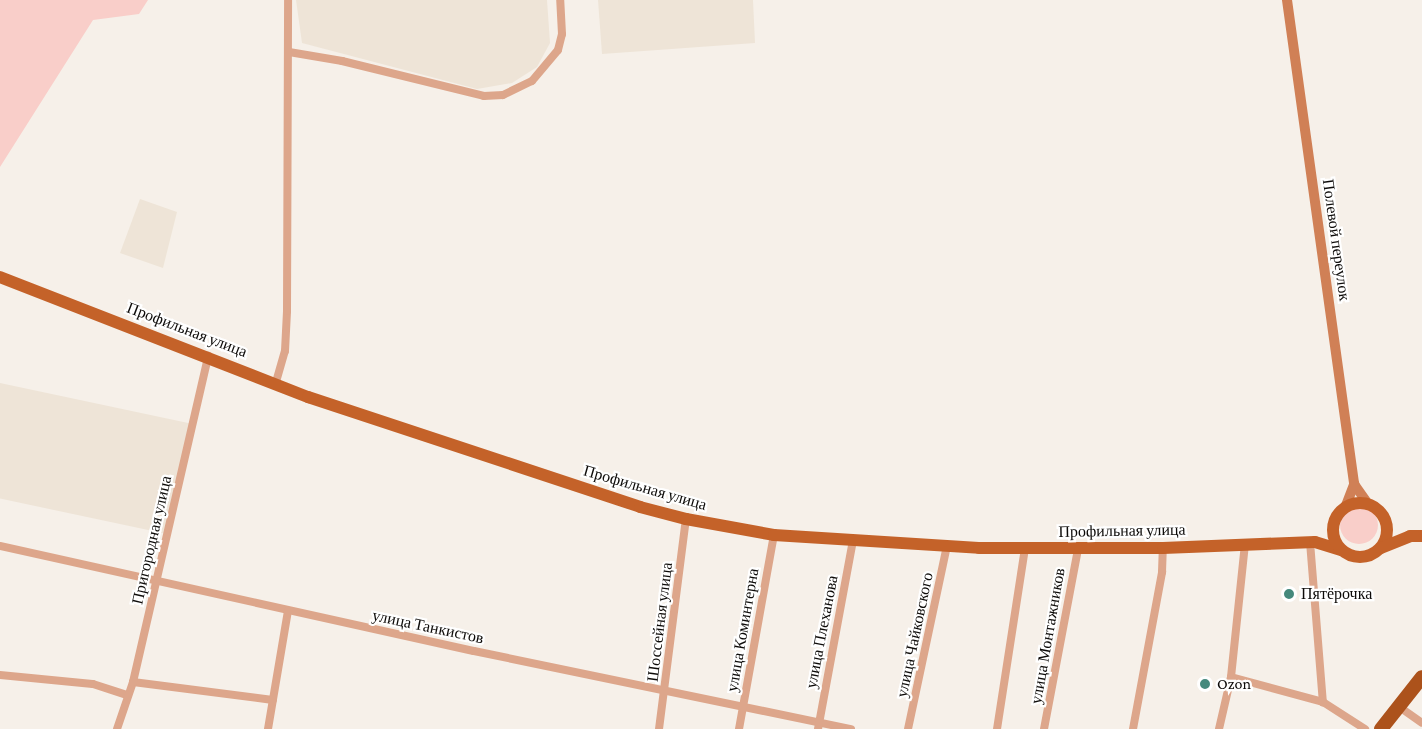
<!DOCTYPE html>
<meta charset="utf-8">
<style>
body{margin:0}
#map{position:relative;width:1422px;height:729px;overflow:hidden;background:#f6f0e9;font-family:"Crimson Pro",serif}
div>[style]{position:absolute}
.built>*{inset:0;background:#eee4d7;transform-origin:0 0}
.green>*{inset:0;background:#f9cec9}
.round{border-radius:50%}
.street>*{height:8px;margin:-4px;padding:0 4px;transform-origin:4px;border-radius:4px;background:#dda68b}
.secondary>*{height:10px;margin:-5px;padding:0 5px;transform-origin:5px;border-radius:5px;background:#d08056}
.primary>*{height:12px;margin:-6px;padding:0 6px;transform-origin:6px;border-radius:6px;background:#c46229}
.primary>.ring{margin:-6px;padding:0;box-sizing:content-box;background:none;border:12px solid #c46229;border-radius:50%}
.highway>*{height:14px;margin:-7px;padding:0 7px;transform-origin:7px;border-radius:7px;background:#ac521b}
.dots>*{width:16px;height:16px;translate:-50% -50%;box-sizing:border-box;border:3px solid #fff;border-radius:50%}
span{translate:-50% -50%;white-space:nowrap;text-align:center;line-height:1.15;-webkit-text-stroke:4.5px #fff;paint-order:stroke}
.street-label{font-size:16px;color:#0d0b09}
.poi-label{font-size:16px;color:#0d0b09}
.left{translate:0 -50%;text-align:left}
</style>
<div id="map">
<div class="built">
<i style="clip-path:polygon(296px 0,547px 0,550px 43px,537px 67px,512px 83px,477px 89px,302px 43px)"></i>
<i style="clip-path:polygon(598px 0,753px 0,755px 43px,602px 54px)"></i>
<i style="clip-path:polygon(140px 199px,177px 212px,163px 268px,120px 253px)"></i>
<i style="left:0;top:383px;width:196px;height:113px;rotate:12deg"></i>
</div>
<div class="green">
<i style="clip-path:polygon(0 0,148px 0,139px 14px,93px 20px,0 167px)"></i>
<i class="round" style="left:1340px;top:506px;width:38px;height:38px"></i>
</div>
<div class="street">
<i style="left:289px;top:52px;width:54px;rotate:9.6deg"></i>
<i style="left:342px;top:61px;width:146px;rotate:13.8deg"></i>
<i style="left:484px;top:96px;width:19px;rotate:-3deg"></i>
<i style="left:503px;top:95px;width:32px;rotate:-26deg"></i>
<i style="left:532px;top:81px;width:40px;rotate:-50deg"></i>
<i style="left:558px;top:50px;width:16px;rotate:-76deg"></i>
<i style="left:562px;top:34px;width:34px;rotate:-93deg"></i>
<i style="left:276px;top:382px;width:32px;rotate:-74deg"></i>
<i style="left:285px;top:351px;width:40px;rotate:-87.1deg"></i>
<i style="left:287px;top:311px;width:311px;rotate:-89.8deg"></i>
<i style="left:1310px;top:542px;width:161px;rotate:85.4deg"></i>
<i style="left:0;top:546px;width:485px;rotate:12.5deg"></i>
<i style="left:474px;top:651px;width:385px;rotate:11.7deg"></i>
<i style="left:0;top:675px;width:93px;rotate:5.5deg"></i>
<i style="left:93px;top:684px;width:36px;rotate:18deg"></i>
<i style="left:1231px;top:677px;width:95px;rotate:15.2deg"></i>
<i style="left:1323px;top:702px;width:50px;rotate:32.7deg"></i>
<i style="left:133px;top:682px;width:141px;rotate:7.3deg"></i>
<i style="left:1398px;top:706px;width:29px;rotate:35deg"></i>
<i style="left:117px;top:729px;width:50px;rotate:-71.2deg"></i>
<i style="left:133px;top:682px;width:335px;rotate:-77deg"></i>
<i style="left:268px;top:729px;width:120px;rotate:-80.4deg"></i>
<i style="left:659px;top:729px;width:212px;rotate:-82.7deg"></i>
<i style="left:739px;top:729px;width:197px;rotate:-79.8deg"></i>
<i style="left:818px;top:729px;width:191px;rotate:-79.5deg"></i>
<i style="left:908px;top:729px;width:187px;rotate:-78deg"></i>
<i style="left:997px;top:729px;width:182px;rotate:-81.2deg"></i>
<i style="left:1044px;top:729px;width:183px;rotate:-79.3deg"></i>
<i style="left:1133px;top:729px;width:160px;rotate:-79.5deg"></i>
<i style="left:1162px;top:572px;width:24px;rotate:-88deg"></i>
<i style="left:1219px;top:729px;width:53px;rotate:-77deg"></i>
<i style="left:1231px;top:677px;width:134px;rotate:-84deg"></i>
</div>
<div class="secondary">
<i style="left:1287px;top:0;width:489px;rotate:82.1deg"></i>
<i style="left:1354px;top:484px;width:24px;rotate:55deg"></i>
<i style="left:1345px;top:508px;width:26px;rotate:-69deg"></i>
</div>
<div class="primary">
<i style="left:0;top:277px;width:331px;rotate:21.3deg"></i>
<i style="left:308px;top:397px;width:350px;rotate:18.3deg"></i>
<i style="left:640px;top:507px;width:48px;rotate:14.6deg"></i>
<i style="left:686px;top:519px;width:89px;rotate:10.3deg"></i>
<i style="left:774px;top:535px;width:205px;rotate:3.6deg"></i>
<i style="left:979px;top:548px;width:184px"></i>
<i style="left:1163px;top:548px;width:152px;rotate:-2.3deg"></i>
<i style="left:1315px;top:542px;width:27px;rotate:17deg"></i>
<i class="ring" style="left:1333px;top:503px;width:42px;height:42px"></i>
<i style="left:1381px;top:548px;width:31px;rotate:-22deg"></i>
<i style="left:1410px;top:536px;width:12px"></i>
</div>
<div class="highway">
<i style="left:1381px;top:729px;width:66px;rotate:-51.7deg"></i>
</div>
<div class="dots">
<i style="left:1289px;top:594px;background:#45897c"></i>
<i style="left:1205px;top:684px;background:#45897c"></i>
</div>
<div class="street-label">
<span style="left:1336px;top:240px;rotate:82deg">Полевой переулок</span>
<span style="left:187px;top:330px;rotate:21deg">Профильная улица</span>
<span style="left:645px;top:488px;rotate:16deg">Профильная улица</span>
<span style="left:1122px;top:531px;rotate:-1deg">Профильная улица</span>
<span style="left:152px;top:540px;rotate:-77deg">Пригородная улица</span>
<span style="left:660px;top:622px;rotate:-83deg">Шоссейная улица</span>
<span style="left:428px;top:627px;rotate:12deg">улица Танкистов</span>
<span style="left:743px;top:630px;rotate:-80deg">улица Коминтерна</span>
<span style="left:822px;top:632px;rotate:-79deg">улица Плеханова</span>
<span style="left:915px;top:635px;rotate:-78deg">улица Чайковского</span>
<span style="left:1048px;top:636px;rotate:-80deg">улица Монтажников</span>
</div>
<div class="poi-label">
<span class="left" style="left:1301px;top:594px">Пятёрочка</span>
<span class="left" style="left:1217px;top:684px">Ozon</span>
</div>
</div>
